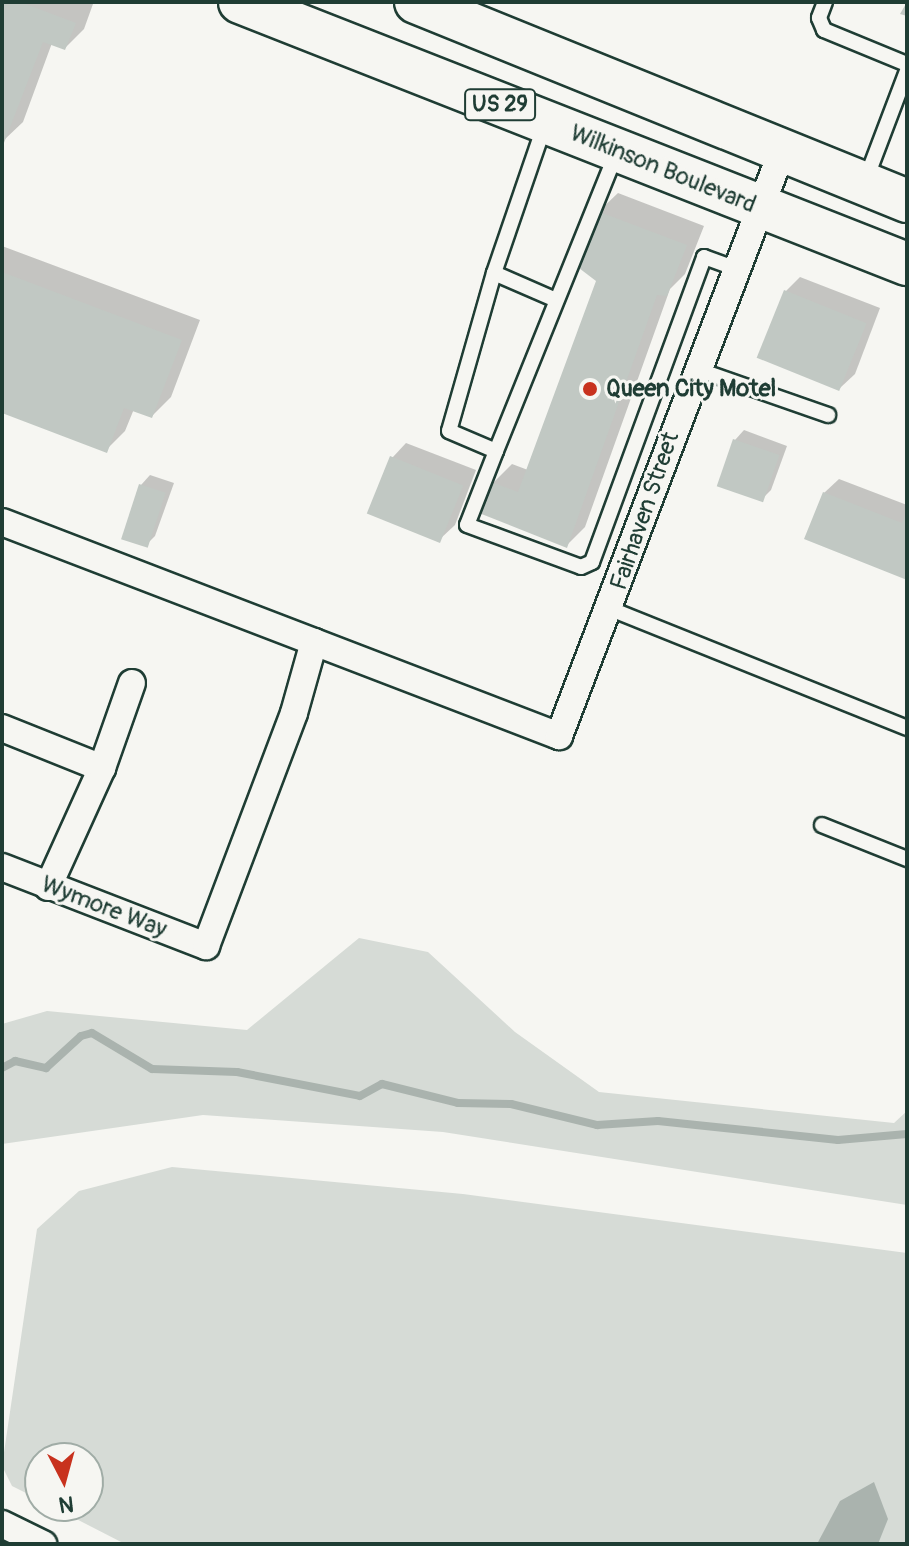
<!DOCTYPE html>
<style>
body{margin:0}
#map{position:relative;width:909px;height:1546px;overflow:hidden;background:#f6f6f2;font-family:Pangolin,sans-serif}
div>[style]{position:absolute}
.green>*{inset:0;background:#d6dbd6}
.water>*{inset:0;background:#aab3ae}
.shadow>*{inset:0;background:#0003}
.stream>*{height:8px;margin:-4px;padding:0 4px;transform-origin:4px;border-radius:4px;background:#aab3ae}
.building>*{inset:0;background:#c1c8c3;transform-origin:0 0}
.roads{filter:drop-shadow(2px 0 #1f3d34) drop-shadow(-2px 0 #1f3d34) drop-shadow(0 2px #1f3d34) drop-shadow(0 -2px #1f3d34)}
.service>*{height:14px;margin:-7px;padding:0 7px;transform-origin:7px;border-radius:7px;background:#f6f6f2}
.minor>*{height:26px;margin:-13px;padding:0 13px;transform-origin:13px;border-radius:13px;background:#f6f6f2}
.primary>*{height:42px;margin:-21px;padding:0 21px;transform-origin:21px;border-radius:21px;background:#f6f6f2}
.dots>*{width:22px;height:22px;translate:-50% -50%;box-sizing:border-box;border:4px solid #f6f6f2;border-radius:50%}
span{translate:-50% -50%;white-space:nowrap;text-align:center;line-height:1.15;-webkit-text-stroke:6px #f6f6f2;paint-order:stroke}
.shield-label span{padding:2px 6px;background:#f6f6f2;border:2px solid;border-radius:6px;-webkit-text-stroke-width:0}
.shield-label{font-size:22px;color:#1f3d34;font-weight:700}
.street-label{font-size:24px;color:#1f3d34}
.poi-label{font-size:24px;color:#1f3d34;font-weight:700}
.left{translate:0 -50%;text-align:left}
.frame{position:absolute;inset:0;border:4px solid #1f3d34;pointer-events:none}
.north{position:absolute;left:24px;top:1442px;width:80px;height:80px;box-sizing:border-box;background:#f6f6f2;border:2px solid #a0aca6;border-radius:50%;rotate:174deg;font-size:22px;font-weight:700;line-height:32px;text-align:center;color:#1f3d34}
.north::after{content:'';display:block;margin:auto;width:28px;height:36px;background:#c8321e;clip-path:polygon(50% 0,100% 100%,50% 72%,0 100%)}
</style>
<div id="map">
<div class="green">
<i style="clip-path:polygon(359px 938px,428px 952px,515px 1032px,599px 1092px,894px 1123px,907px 1111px,907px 1205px,443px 1132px,203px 1115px,2px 1144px,2px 1024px,47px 1011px,247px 1030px)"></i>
<i style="clip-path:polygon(172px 1167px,463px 1194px,907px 1253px,907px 1544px,125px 1544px,51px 1506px,88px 1506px,88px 1458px,40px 1458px,40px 1500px,12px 1486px,2px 1466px,37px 1229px,79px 1191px)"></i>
</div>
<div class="water">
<i style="clip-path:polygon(874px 1482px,888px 1519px,878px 1544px,817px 1544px,840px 1501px)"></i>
</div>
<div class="shadow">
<i style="clip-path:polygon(2px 2px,93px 4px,84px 29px,65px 48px,52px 43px,23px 122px,3px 141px)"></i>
<i style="clip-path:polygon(618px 193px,704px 226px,685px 274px,670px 289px,585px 527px,566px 546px,493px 483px,512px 464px,528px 470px,598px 280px,598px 212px)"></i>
<i style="clip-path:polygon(2px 246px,200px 320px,171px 397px,152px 416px,134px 409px,125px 431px,106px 450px,2px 411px)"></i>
<i style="clip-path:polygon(800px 277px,880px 308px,855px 374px,840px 388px,785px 292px)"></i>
<i style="clip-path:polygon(744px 430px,787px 446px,771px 490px,761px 500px,735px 440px)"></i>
<i style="clip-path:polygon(406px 443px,476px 470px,455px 525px,440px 539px,392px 458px)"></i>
<i style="clip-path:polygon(150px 475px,174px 483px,155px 536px,145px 546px,141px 485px)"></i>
<i style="clip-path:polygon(839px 479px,907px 505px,907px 578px,824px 493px)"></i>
</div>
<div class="stream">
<i style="left:2px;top:1068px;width:15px;rotate:-28deg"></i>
<i style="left:15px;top:1061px;width:32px;rotate:13deg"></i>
<i style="left:46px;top:1068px;width:47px;rotate:-42.4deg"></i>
<i style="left:81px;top:1036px;width:11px;rotate:-15deg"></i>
<i style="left:92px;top:1033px;width:70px;rotate:31deg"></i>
<i style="left:152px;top:1069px;width:85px;rotate:2deg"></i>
<i style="left:237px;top:1072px;width:125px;rotate:11deg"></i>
<i style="left:360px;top:1096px;width:25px;rotate:-29deg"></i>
<i style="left:382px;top:1084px;width:78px;rotate:14deg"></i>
<i style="left:458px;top:1103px;width:53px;rotate:1.1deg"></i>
<i style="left:511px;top:1104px;width:89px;rotate:13.7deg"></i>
<i style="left:597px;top:1125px;width:61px;rotate:-3.8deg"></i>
<i style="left:658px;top:1121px;width:181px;rotate:6deg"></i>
<i style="left:838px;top:1140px;width:69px;rotate:-5deg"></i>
</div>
<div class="building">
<i style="clip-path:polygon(2px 2px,20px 2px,76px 23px,65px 50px,43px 42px,2px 148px)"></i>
<i style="clip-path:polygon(907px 2px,907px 16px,900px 14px)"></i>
<i style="clip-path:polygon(597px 211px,687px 245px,667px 296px,657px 295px,567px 548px,479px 513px,491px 482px,518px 492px,596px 281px,575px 265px)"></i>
<i style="clip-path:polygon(2px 272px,182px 340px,152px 418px,124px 408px,107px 453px,2px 413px)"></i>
<i style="left:784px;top:290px;width:89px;height:73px;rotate:22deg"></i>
<i style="left:733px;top:439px;width:49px;height:50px;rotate:19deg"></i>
<i style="left:390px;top:456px;width:79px;height:62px;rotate:22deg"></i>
<i style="left:139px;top:484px;width:28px;height:58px;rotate:18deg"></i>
<i style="clip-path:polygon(823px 492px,902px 523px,907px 511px,907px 580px,804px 539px)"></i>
</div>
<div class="roads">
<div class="service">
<i style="left:825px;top:2px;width:17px;rotate:111deg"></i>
<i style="left:819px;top:18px;width:13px;rotate:67deg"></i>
<i style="left:824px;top:30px;width:90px;rotate:22.3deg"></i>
<i style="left:544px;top:127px;width:154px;rotate:108.9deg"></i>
<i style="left:494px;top:273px;width:164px;rotate:105.9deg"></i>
<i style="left:449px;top:431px;width:51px;rotate:23.1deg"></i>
<i style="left:496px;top:451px;width:79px;rotate:111.4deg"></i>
<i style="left:467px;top:525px;width:121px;rotate:20.2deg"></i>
<i style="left:581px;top:567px;width:12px;rotate:-24deg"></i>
<i style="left:592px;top:562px;width:325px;rotate:-69.8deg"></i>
<i style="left:704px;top:257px;width:33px;rotate:20deg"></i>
<i style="left:866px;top:179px;width:116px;rotate:-69.2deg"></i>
<i style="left:494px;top:273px;width:68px;rotate:23.5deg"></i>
<i style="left:696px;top:369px;width:140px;rotate:19.2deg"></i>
<i style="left:496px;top:451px;width:320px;rotate:-68deg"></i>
<i style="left:611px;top:609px;width:319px;rotate:21.9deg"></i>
<i style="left:822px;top:825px;width:92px;rotate:21.8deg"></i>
</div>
<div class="minor">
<i style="left:2px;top:522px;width:597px;rotate:21.02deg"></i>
<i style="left:559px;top:736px;width:626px;rotate:-69.13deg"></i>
<i style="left:2px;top:728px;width:108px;rotate:21.8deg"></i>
<i style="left:2px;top:867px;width:219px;rotate:21.2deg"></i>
<i style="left:206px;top:946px;width:249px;rotate:-69.3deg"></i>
<i style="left:294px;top:713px;width:74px;rotate:-74.3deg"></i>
<i style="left:48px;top:887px;width:131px;rotate:-65.6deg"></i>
<i style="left:102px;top:768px;width:90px;rotate:-70.6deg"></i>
<i style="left:2px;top:1524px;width:46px;rotate:26deg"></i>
</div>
<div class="primary">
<i style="left:240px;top:2px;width:717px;rotate:21.45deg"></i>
<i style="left:416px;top:2px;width:530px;rotate:22.06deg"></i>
</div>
</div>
<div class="dots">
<i style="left:590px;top:389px;background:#c8321e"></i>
</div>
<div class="shield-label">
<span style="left:500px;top:105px">US 29</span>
</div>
<div class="street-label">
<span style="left:663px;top:169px;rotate:22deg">Wilkinson Boulevard</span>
<span style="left:645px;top:511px;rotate:-71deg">Fairhaven Street</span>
<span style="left:104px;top:907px;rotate:21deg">Wymore Way</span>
</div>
<div class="poi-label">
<span class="left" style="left:606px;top:389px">Queen City Motel</span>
</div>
<div class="frame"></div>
<div class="north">N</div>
</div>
